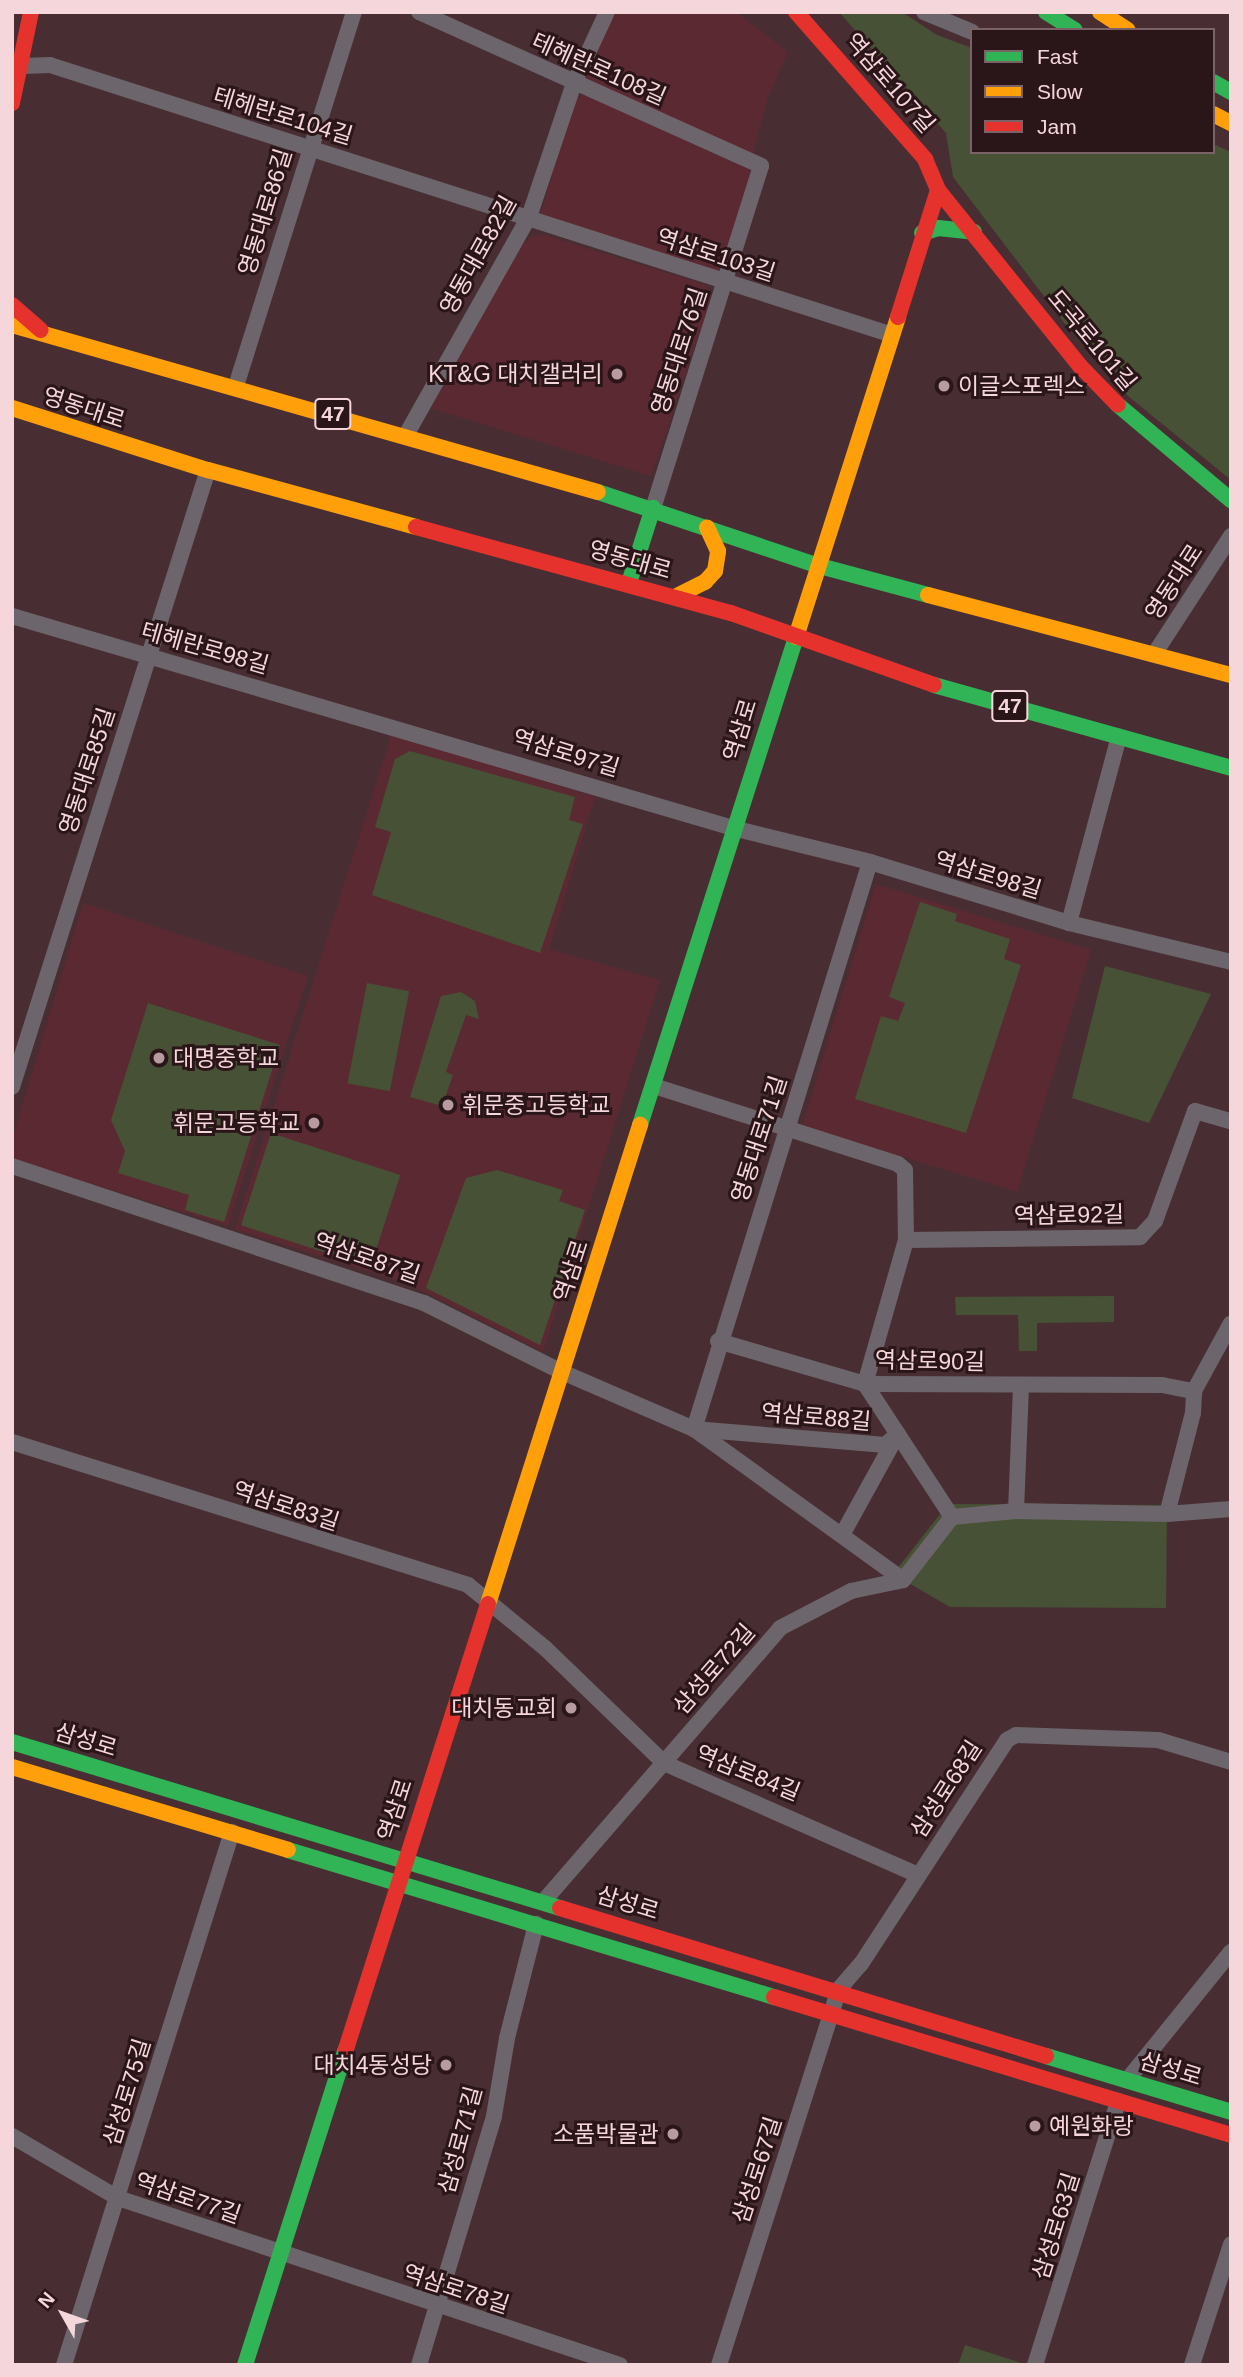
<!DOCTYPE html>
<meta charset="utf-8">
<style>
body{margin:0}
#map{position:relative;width:1243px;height:2377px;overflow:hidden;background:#482e33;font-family:Arial,"Noto Sans KR",sans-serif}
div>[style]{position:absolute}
.built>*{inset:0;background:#5b2932;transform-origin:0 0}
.green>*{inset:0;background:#465135;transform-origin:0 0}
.street>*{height:16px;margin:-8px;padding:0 8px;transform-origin:8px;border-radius:8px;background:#6c656b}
.fast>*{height:16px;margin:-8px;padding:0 8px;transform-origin:8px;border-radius:8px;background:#30b455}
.slow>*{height:16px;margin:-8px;padding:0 8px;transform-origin:8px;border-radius:8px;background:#ff9f0a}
.jam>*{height:16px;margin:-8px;padding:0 8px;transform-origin:8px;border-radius:8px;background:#e5322d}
.dots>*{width:19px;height:19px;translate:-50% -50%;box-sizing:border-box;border:4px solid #2a1519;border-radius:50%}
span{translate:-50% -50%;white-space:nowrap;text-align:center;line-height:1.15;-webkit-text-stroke:6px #2a1519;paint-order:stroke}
.shield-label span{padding:2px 5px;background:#2a1519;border:2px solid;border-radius:5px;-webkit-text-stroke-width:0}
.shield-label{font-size:21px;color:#f5d6da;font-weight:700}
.street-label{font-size:23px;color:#f5d6da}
.poi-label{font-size:23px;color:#f5d6da}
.right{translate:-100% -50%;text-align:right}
.left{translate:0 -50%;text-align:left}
.frame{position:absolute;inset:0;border:14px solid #f5d6da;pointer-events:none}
.legend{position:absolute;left:970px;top:28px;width:245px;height:126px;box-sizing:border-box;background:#2a1519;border:2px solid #7b6266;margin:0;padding:9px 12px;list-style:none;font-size:21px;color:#f5d6da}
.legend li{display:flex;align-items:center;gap:14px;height:35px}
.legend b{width:35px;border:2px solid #7b6266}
.north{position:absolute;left:28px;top:2279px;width:70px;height:70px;-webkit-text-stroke:5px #2a1519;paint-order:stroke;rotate:310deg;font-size:19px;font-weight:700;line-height:28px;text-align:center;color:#f5d6da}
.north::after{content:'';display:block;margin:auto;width:24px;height:32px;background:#f5d6da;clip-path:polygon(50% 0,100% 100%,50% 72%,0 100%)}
</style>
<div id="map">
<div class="built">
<i style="clip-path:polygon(615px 12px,736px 12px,788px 52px,768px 98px,752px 156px,589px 84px,586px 75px)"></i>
<i style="clip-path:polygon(584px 94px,748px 166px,752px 182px,725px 268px,715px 273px,540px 215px,575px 100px)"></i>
<i style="clip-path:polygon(544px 235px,706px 285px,712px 295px,651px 476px,427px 407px,519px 248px,532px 236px)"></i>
<i style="clip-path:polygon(392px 733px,595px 797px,549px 949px,660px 980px,543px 1352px,411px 1285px,235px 1229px)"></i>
<i style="left:876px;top:884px;width:225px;height:253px;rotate:17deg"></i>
<i style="clip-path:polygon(83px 903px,308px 976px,228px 1226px,12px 1159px,12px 1140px)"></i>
</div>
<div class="green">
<i style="clip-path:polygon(839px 12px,902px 12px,937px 35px,972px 48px,972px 152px,1213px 152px,1213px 144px,1231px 152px,1231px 480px,1128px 396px,1069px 329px,953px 177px,946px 133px)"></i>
<i style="clip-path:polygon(410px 751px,575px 797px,569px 820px,583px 824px,540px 953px,372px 895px,391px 832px,375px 827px,395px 759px)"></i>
<i style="clip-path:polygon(920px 902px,957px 914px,955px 921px,1010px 939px,1004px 959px,1021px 965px,966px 1133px,855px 1099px,881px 1016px,898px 1021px,905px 1003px,889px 997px)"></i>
<i style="clip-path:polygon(1105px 966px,1211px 994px,1149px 1123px,1072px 1098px)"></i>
<i style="left:367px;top:983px;width:43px;height:102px;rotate:11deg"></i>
<i style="clip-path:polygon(461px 992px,475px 1001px,479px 1019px,466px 1015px,446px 1072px,453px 1075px,442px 1106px,410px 1097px,441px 996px)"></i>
<i style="clip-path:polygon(148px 1003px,280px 1045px,224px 1222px,185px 1210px,189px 1195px,118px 1173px,125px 1151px,111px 1120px)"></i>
<i style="left:271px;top:1133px;width:136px;height:97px;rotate:18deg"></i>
<i style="clip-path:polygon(497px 1170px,563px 1190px,559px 1201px,585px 1210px,540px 1345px,426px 1288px,466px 1178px)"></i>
<i style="clip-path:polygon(1114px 1296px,1114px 1322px,1037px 1323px,1037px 1351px,1019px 1351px,1018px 1315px,956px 1315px,955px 1297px)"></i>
<i style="clip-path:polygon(948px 1504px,1167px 1505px,1166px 1608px,950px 1607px,893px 1574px)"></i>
<i style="clip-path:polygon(965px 2345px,1028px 2365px,958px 2365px)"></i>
</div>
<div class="street">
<i style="left:419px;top:12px;width:375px;rotate:24.2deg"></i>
<i style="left:761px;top:166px;width:359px;rotate:107.5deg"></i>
<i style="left:924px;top:12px;width:52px;rotate:22.6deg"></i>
<i style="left:23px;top:66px;width:27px;rotate:-2deg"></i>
<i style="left:50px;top:65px;width:882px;rotate:17.76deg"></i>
<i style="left:236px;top:386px;width:392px;rotate:-72.5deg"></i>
<i style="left:406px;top:435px;width:250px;rotate:-60.6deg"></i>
<i style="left:529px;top:217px;width:141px;rotate:-71.4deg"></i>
<i style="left:574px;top:83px;width:78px;rotate:-65.1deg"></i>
<i style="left:12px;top:616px;width:752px;rotate:16.39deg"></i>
<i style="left:733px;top:828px;width:141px;rotate:13.9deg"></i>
<i style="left:870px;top:862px;width:208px;rotate:17deg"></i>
<i style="left:1069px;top:923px;width:167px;rotate:13.5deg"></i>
<i style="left:1155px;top:653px;width:140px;rotate:-57deg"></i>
<i style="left:870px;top:862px;width:594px;rotate:107.24deg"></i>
<i style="left:694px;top:1429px;width:192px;rotate:4.8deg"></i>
<i style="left:885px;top:1445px;width:17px;rotate:-40deg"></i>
<i style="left:1069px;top:923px;width:193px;rotate:-75deg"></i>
<i style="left:654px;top:1086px;width:256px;rotate:17.7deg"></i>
<i style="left:898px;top:1164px;width:9px;rotate:41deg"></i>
<i style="left:905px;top:1170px;width:70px;rotate:89.2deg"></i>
<i style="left:906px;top:1240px;width:150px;rotate:105.9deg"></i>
<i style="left:865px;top:1384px;width:159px;rotate:56.8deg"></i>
<i style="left:12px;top:1087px;width:647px;rotate:-72.38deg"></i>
<i style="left:12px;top:1166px;width:434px;rotate:18.4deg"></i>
<i style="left:424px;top:1303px;width:154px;rotate:26.6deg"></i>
<i style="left:562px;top:1372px;width:144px;rotate:23.4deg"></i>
<i style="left:694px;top:1429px;width:258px;rotate:35.8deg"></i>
<i style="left:906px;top:1240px;width:234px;rotate:-0.7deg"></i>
<i style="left:1140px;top:1237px;width:22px;rotate:-47deg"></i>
<i style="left:1155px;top:1221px;width:117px;rotate:-70deg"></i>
<i style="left:1195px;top:1111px;width:37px;rotate:16deg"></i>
<i style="left:718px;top:1341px;width:153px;rotate:16.3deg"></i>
<i style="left:865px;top:1384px;width:297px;rotate:0.2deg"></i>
<i style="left:1162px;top:1385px;width:33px;rotate:11deg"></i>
<i style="left:12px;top:1442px;width:478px;rotate:17.4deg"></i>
<i style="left:468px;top:1585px;width:99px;rotate:39.3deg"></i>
<i style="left:545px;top:1648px;width:165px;rotate:44deg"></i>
<i style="left:664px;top:1763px;width:278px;rotate:23.8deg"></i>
<i style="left:1016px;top:1511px;width:126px;rotate:-87.7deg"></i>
<i style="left:1167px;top:1514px;width:104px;rotate:-75.6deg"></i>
<i style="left:1193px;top:1413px;width:22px;rotate:-87deg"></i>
<i style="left:1194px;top:1391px;width:77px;rotate:-61.4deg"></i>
<i style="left:842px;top:1535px;width:110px;rotate:-61.1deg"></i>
<i style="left:543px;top:1902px;width:362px;rotate:-49.1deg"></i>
<i style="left:780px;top:1628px;width:80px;rotate:-27.5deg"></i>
<i style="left:851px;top:1591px;width:53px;rotate:-11.9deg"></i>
<i style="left:903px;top:1580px;width:80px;rotate:-52.1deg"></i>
<i style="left:952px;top:1517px;width:64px;rotate:-5.4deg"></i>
<i style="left:1016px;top:1511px;width:151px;rotate:1.1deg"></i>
<i style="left:1167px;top:1514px;width:64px;rotate:-4.5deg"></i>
<i style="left:1128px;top:2079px;width:164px;rotate:-51deg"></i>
<i style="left:12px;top:2136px;width:123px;rotate:30.3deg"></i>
<i style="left:118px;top:2198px;width:529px;rotate:18.4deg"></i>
<i style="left:64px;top:2365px;width:559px;rotate:-72.51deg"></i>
<i style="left:419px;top:2365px;width:260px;rotate:-73.2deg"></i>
<i style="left:494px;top:2116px;width:79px;rotate:-80.5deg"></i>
<i style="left:507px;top:2038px;width:118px;rotate:-75.7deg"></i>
<i style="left:719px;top:2365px;width:395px;rotate:-72.3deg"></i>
<i style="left:839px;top:1989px;width:33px;rotate:-49deg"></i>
<i style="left:861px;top:1964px;width:267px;rotate:-56.9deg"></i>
<i style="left:1007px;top:1740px;width:10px;rotate:-29deg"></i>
<i style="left:1016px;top:1735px;width:142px;rotate:2deg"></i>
<i style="left:1158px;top:1740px;width:76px;rotate:16.8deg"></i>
<i style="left:1035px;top:2365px;width:277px;rotate:-72.5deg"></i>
<i style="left:1192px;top:2365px;width:127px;rotate:-72.1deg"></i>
</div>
<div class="fast">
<i style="left:1046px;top:12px;width:34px;rotate:32deg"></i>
<i style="left:1213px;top:82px;width:21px;rotate:29deg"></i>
<i style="left:922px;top:233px;width:17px;rotate:-17deg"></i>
<i style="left:938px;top:228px;width:36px;rotate:6deg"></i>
<i style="left:1118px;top:405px;width:148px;rotate:40.1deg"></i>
<i style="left:598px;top:492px;width:230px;rotate:18.5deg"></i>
<i style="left:816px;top:565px;width:116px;rotate:15deg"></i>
<i style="left:629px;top:583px;width:79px;rotate:-72.3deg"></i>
<i style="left:934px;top:685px;width:308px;rotate:15.6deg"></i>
<i style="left:640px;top:1125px;width:512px;rotate:-72.27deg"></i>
<i style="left:12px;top:1742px;width:573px;rotate:16.85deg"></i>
<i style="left:288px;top:1850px;width:508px;rotate:16.83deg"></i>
<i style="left:1046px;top:2056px;width:193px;rotate:16.8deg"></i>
<i style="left:245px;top:2365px;width:332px;rotate:-72.3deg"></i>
</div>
<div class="slow">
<i style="left:1100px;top:12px;width:33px;rotate:33deg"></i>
<i style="left:1213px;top:114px;width:20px;rotate:27deg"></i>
<i style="left:12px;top:325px;width:609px;rotate:15.91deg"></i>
<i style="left:12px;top:408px;width:206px;rotate:17.6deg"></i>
<i style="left:208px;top:470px;width:216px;rotate:15.3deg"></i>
<i style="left:928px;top:595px;width:313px;rotate:14.8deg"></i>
<i style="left:675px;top:597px;width:34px;rotate:-27deg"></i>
<i style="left:705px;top:582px;width:15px;rotate:-48deg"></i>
<i style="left:715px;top:571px;width:20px;rotate:-81deg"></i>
<i style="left:718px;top:551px;width:26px;rotate:-115deg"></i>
<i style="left:796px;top:637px;width:336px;rotate:-72.3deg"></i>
<i style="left:488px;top:1604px;width:503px;rotate:-72.39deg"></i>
<i style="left:12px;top:1767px;width:288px;rotate:16.7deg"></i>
</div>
<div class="jam">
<i style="left:796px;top:12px;width:196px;rotate:48.7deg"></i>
<i style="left:925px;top:159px;width:34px;rotate:67deg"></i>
<i style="left:938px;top:190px;width:226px;rotate:51.1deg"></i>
<i style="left:1080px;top:366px;width:54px;rotate:45.7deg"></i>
<i style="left:12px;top:103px;width:93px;rotate:-78.2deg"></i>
<i style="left:12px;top:305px;width:38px;rotate:41deg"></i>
<i style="left:898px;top:317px;width:133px;rotate:-72.5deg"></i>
<i style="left:416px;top:527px;width:327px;rotate:15.3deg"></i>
<i style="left:731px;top:613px;width:215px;rotate:19.5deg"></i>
<i style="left:560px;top:1908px;width:508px;rotate:16.94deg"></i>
<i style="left:774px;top:1997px;width:477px;rotate:16.8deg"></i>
<i style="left:346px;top:2049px;width:467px;rotate:-72.3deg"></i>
</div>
<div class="dots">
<i style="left:617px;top:374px;background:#b89ba0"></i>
<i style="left:944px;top:386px;background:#b89ba0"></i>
<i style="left:159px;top:1058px;background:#b89ba0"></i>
<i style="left:448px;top:1105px;background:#b89ba0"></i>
<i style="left:314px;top:1123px;background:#b89ba0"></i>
<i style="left:571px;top:1708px;background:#b89ba0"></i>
<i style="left:446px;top:2065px;background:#b89ba0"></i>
<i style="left:1035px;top:2126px;background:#b89ba0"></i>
<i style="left:673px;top:2134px;background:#b89ba0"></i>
</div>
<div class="shield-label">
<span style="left:333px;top:414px">47</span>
<span style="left:1010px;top:706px">47</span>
</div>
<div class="street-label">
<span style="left:599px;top:69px;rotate:24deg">테헤란로108길</span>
<span style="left:890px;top:83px;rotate:49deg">역삼로107길</span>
<span style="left:283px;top:116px;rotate:17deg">테헤란로104길</span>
<span style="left:265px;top:212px;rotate:-73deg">영동대로86길</span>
<span style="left:478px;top:255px;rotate:-61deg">영동대로82길</span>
<span style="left:716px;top:255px;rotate:18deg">역삼로103길</span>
<span style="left:1092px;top:340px;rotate:50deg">도곡로101길</span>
<span style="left:679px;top:351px;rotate:-72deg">영동대로76길</span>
<span style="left:84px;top:408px;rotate:18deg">영동대로</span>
<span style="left:630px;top:560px;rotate:16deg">영동대로</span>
<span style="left:1174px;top:582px;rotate:-57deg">영동대로</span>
<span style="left:205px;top:648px;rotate:16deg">테헤란로98길</span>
<span style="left:740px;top:730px;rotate:-73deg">역삼로</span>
<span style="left:566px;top:753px;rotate:17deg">역삼로97길</span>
<span style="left:87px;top:771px;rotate:-72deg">영동대로85길</span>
<span style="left:988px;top:875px;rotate:17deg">역삼로98길</span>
<span style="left:759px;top:1139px;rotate:-72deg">영동대로71길</span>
<span style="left:1069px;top:1215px;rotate:-1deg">역삼로92길</span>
<span style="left:367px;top:1258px;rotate:19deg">역삼로87길</span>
<span style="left:571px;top:1271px;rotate:-72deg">역삼로</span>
<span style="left:930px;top:1361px;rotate:1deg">역삼로90길</span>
<span style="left:816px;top:1417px;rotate:5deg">역삼로88길</span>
<span style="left:286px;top:1506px;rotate:18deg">역삼로83길</span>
<span style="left:714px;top:1669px;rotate:-49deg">삼성로72길</span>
<span style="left:86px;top:1740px;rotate:17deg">삼성로</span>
<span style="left:748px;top:1773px;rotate:22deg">역삼로84길</span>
<span style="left:946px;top:1789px;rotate:-57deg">삼성로68길</span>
<span style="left:395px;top:1810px;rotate:-72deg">역삼로</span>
<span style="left:628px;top:1903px;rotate:17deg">삼성로</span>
<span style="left:1171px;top:2069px;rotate:17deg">삼성로</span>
<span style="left:127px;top:2092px;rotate:-73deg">삼성로75길</span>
<span style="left:460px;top:2140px;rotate:-75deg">삼성로71길</span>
<span style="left:757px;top:2170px;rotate:-72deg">삼성로67길</span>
<span style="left:188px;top:2198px;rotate:19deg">역삼로77길</span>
<span style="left:1056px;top:2226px;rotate:-73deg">삼성로63길</span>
<span style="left:456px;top:2289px;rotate:18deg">역삼로78길</span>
</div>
<div class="poi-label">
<span class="right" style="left:603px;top:374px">KT&amp;G 대치갤러리</span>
<span class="left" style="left:958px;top:386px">이글스포렉스</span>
<span class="left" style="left:173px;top:1058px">대명중학교</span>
<span class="left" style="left:462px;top:1105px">휘문중고등학교</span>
<span class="right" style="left:300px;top:1123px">휘문고등학교</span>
<span class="right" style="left:557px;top:1708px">대치동교회</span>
<span class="right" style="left:432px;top:2065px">대치4동성당</span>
<span class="left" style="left:1049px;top:2126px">예원화랑</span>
<span class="right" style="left:659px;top:2134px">소품박물관</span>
</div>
<div class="frame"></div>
<ul class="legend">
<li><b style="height:9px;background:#30b455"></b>Fast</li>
<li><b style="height:9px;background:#ff9f0a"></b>Slow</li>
<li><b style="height:9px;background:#e5322d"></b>Jam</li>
</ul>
<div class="north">N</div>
</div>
